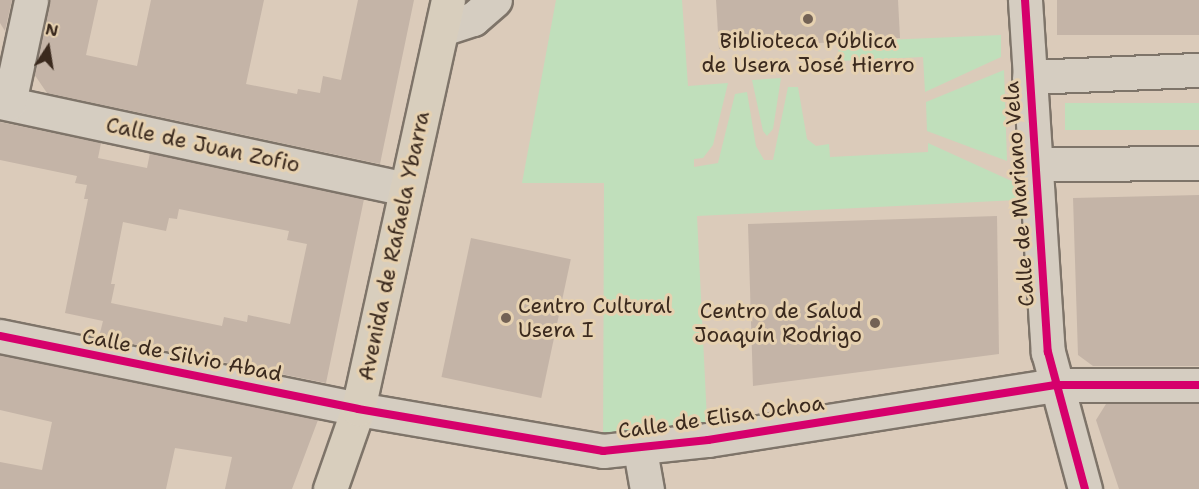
<!DOCTYPE html>
<meta charset="utf-8">
<style>
body{margin:0}
#map{position:relative;width:1199px;height:489px;overflow:hidden;background:#dbcbba;font-family:"Shantell Sans",sans-serif}
div>[style]{position:absolute}
.green>*{inset:0;background:#c0dfbb;transform-origin:0 0}
.building>*{inset:0;background:#c4b4a7;transform-origin:0 0}
.roads{filter:drop-shadow(2px 0 #7e7469) drop-shadow(-2px 0 #7e7469) drop-shadow(0 2px #7e7469) drop-shadow(0 -2px #7e7469)}
.minor>*{height:33px;margin:-16.5px;padding:0 16.5px;transform-origin:16.5px;border-radius:16.5px;background:#d5cdc1}
.major>*{height:33px;margin:-16.5px;padding:0 16.5px;transform-origin:16.5px;border-radius:16.5px;background:#d8cebd}
.cycleway>*{height:8px;margin:-4px;padding:0 4px;transform-origin:4px;border-radius:4px;background:#d6006c}
.dots>*{width:16px;height:16px;translate:-50% -50%;box-sizing:border-box;border:3px solid #e6d1b0;border-radius:50%}
span{translate:-50% -50%;white-space:nowrap;text-align:center;line-height:1.15;-webkit-text-stroke:6px #e6d1b0;paint-order:stroke}
.poi-label{font-size:21px;color:#3b2a1e}
.left{translate:0 -50%;text-align:left}
.right{translate:-100% -50%;text-align:right}
.street-label{font-size:21px;color:#3b2a1e}
.north{position:absolute;left:18px;top:18px;width:60px;height:60px;-webkit-text-stroke:4px #e6d1b0;paint-order:stroke;rotate:12deg;font-size:16px;font-weight:700;line-height:24px;text-align:center;color:#3b2a1e}
.north::after{content:'';display:block;margin:auto;width:21px;height:27px;background:#3b2a1e;clip-path:polygon(50% 0,100% 100%,50% 72%,0 100%)}
</style>
<div id="map">
<div class="green">
<i style="clip-path:polygon(556px 0,682px 0,688px 86px,728px 83px,713px 145px,703px 158px,694px 159px,694px 167px,718px 163px,735px 94px,747px 92px,756px 146px,764px 160px,773px 160px,788px 87px,798px 87px,807px 139px,816px 146px,829px 144px,830px 157px,928px 152px,928px 143px,1016px 183px,1017px 200px,697px 216px,708px 440px,603px 451px,604px 183px,522px 183px)"></i>
<i style="clip-path:polygon(1001px 35px,1001px 57px,925px 92px,923px 57px,839px 61px,838px 42px)"></i>
<i style="clip-path:polygon(1004px 70px,1007px 161px,927px 131px,926px 102px)"></i>
<i style="clip-path:polygon(781px 78px,773px 129px,767px 136px,763px 131px,752px 80px)"></i>
<i style="left:1199px;top:103px;width:27px;height:134px;rotate:90deg"></i>
</div>
<div class="building">
<i style="clip-path:polygon(0 0,12px 0,5px 31px,0 23px)"></i>
<i style="clip-path:polygon(49px 0,98px 0,86px 55px,137px 66px,151px 0,264px 0,246px 84px,297px 94px,298px 89px,320px 93px,323px 76px,341px 80px,358px 0,414px 0,380px 164px,47px 93px,34px 74px)"></i>
<i style="clip-path:polygon(716px 0,898px 0,900px 38px,719px 49px)"></i>
<i style="left:1057px;top:0;width:142px;height:35px"></i>
<i style="clip-path:polygon(evenodd,0 122px,101px 143px,98px 158px,147px 168px,150px 153px,364px 199px,326px 383px,99px 337px,103px 321px,65px 313px,88px 199px,84px 199px,87px 185px,75px 183px,77px 176px,0 160px,0 122px,179px 209px,289px 231px,287px 240px,307px 244px,290px 324px,248px 315px,247px 322px,224px 317px,222px 326px,111px 303px,115px 284px,111px 284px,123px 222px,166px 231px,169px 218px,177px 219px,179px 209px)"></i>
<i style="clip-path:polygon(1199px 195px,1199px 366px,1093px 366px,1078px 355px,1073px 198px)"></i>
<i style="clip-path:polygon(997px 216px,999px 354px,753px 386px,748px 224px)"></i>
<i style="left:471px;top:238px;width:102px;height:142px;rotate:12deg"></i>
<i style="clip-path:polygon(0 355px,91px 374px,318px 420px,292px 489px,225px 489px,232px 457px,175px 448px,166px 489px,0 489px,0 462px,42px 470px,52px 422px,0 410px)"></i>
<i style="clip-path:polygon(1106px 404px,1199px 404px,1199px 489px,1119px 489px,1096px 420px)"></i>
</div>
<div class="roads">
<div class="minor">
<i style="left:1025px;top:0;width:353px;rotate:86.3deg"></i>
<i style="left:1048px;top:352px;width:142px;rotate:74.9deg"></i>
<i style="left:442px;top:29px;width:33px;rotate:-18deg"></i>
<i style="left:473px;top:19px;width:29px;rotate:-41deg"></i>
<i style="left:1029px;top:77px;width:170px;rotate:-2.4deg"></i>
<i style="left:0;top:102px;width:415px;rotate:12.1deg"></i>
<i style="left:9px;top:103px;width:105px;rotate:-77.9deg"></i>
<i style="left:1035px;top:164px;width:164px;rotate:-0.3deg"></i>
<i style="left:0;top:336px;width:365px;rotate:11.5deg"></i>
<i style="left:358px;top:409px;width:249px;rotate:9.7deg"></i>
<i style="left:603px;top:451px;width:106px;rotate:-6deg"></i>
<i style="left:708px;top:440px;width:350px;rotate:-9deg"></i>
<i style="left:1054px;top:385px;width:145px"></i>
<i style="left:640px;top:450px;width:40px;rotate:80deg"></i>
</div>
<div class="major">
<i style="left:330px;top:489px;width:85px;rotate:-70.7deg"></i>
<i style="left:358px;top:409px;width:419px;rotate:-77.6deg"></i>
</div>
</div>
<div class="cycleway">
<i style="left:1025px;top:0;width:353px;rotate:86.3deg"></i>
<i style="left:1048px;top:352px;width:142px;rotate:74.9deg"></i>
<i style="left:0;top:336px;width:365px;rotate:11.5deg"></i>
<i style="left:358px;top:409px;width:249px;rotate:9.7deg"></i>
<i style="left:603px;top:451px;width:106px;rotate:-6deg"></i>
<i style="left:708px;top:440px;width:350px;rotate:-9deg"></i>
<i style="left:1054px;top:385px;width:145px"></i>
</div>
<div class="dots">
<i style="left:808px;top:19px;background:#736255"></i>
<i style="left:506px;top:318px;background:#736255"></i>
<i style="left:875px;top:323px;background:#736255"></i>
</div>
<div class="poi-label">
<span style="left:808px;top:53px">Biblioteca Pública<br>de Usera José Hierro</span>
<span class="left" style="left:518px;top:318px">Centro Cultural<br>Usera I</span>
<span class="right" style="left:862px;top:323px">Centro de Salud<br>Joaquín Rodrigo</span>
</div>
<div class="street-label">
<span style="left:203px;top:145px;rotate:12deg">Calle de Juan Zofio</span>
<span style="left:1019px;top:194px;rotate:-94deg">Calle de Mariano Vela</span>
<span style="left:394px;top:246px;rotate:-78deg">Avenida de Rafaela Ybarra</span>
<span style="left:182px;top:355px;rotate:11deg">Calle de Silvio Abad</span>
<span style="left:721px;top:417px;rotate:-8deg">Calle de Elisa Ochoa</span>
</div>
<div class="north">N</div>
</div>
